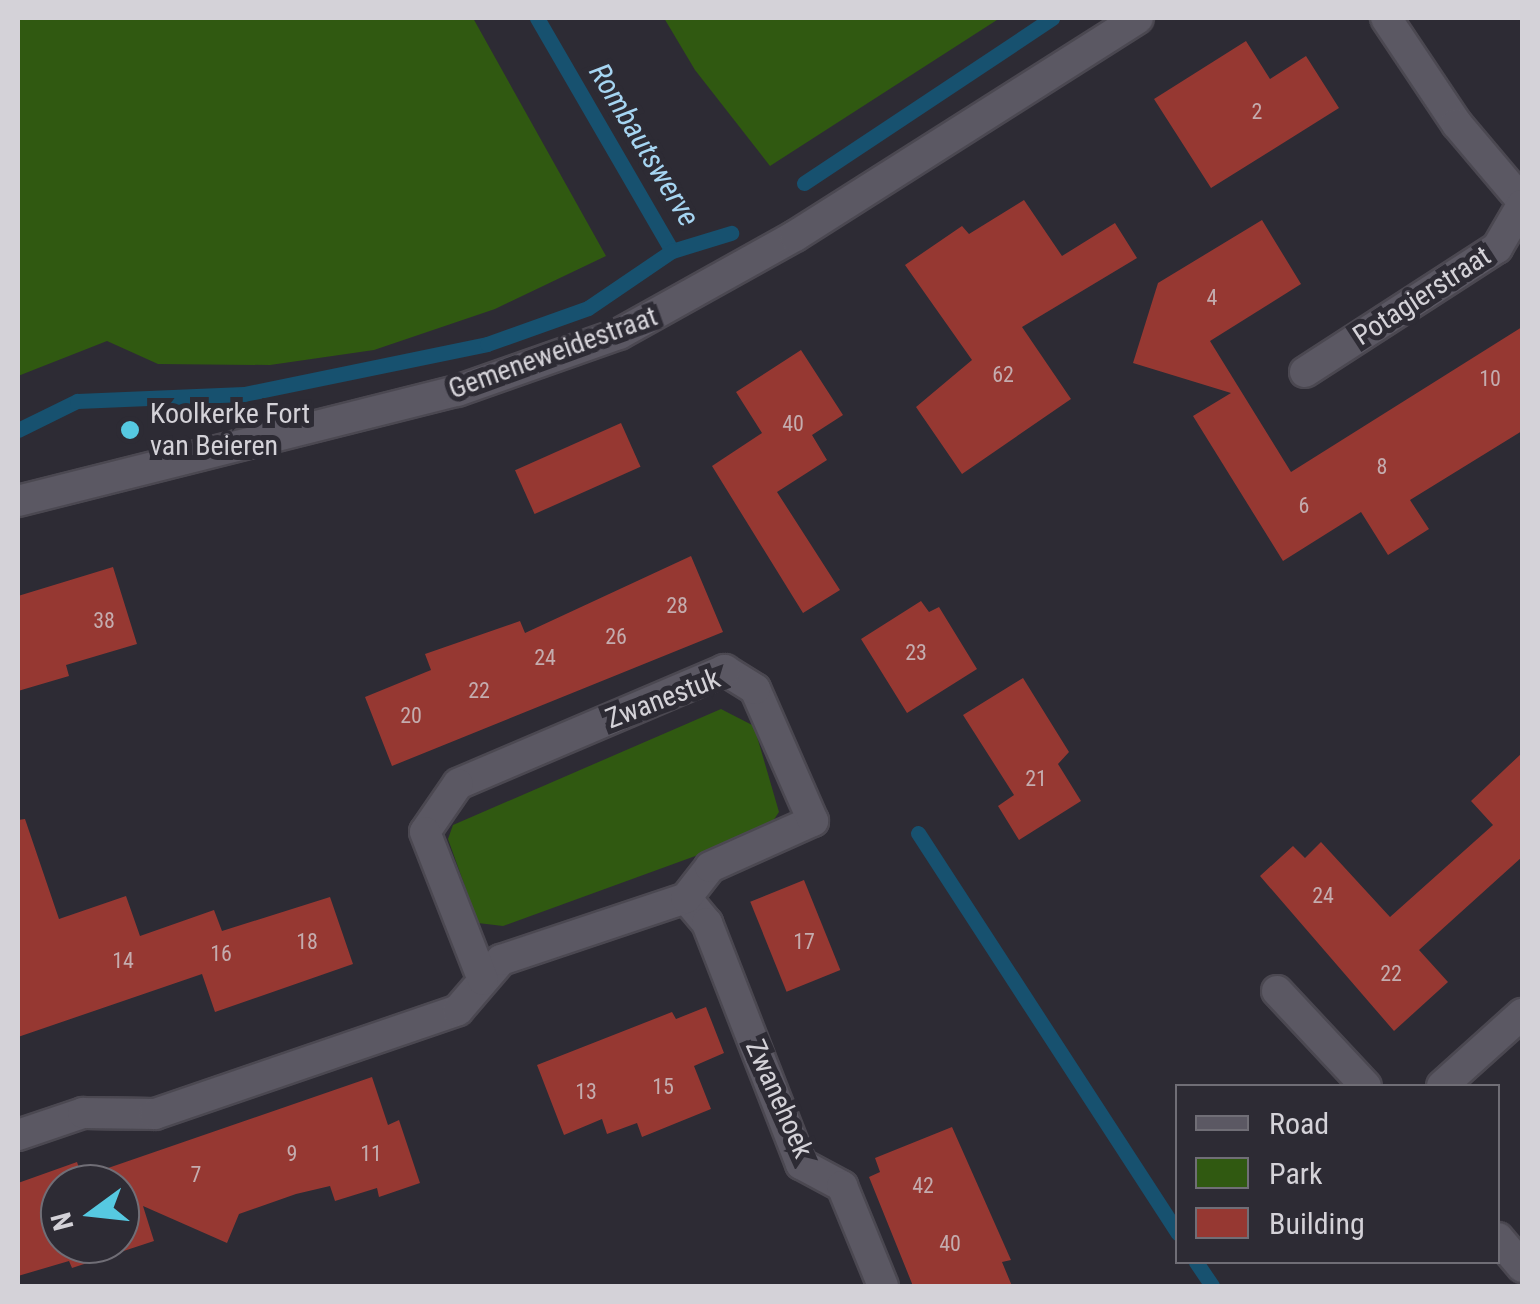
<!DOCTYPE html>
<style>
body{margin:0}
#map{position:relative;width:1540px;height:1304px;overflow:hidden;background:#2d2b34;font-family:"Roboto Condensed",sans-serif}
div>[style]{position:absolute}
.green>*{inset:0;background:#305911}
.stream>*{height:15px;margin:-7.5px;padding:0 7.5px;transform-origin:7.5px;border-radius:7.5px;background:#17516f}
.building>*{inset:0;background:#963832;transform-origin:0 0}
.roads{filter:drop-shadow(2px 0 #4b4851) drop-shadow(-2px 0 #4b4851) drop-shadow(0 2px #4b4851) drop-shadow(0 -2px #4b4851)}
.minor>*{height:30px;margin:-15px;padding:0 15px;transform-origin:15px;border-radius:15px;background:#5b5863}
.dots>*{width:28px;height:28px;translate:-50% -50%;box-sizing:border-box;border:5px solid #2d2b34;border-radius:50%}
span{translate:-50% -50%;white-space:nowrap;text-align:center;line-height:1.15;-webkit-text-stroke:10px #2d2b34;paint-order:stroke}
.number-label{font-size:22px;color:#c4acae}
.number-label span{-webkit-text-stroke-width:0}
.street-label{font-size:28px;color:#d4d2d8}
.poi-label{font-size:28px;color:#d4d2d8}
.left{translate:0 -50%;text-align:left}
.water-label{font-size:30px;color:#a6d5f2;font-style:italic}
.frame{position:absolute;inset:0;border:20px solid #d4d2d8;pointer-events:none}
.legend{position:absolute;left:1175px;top:1084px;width:325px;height:180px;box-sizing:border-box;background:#2d2b34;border:2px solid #706e76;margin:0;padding:12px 18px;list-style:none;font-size:30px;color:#d4d2d8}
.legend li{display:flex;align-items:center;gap:20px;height:50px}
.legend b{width:50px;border:2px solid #706e76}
.north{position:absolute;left:40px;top:1164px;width:100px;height:100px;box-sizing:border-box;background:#2d2b34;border:2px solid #706e76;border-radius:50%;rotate:255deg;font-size:28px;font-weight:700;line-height:40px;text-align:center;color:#d4d2d8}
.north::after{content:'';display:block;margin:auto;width:35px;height:45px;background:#56c9e1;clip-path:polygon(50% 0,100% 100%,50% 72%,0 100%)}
</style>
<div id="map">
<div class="green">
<i style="clip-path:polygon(18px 18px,473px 18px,606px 256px,495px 309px,374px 350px,270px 365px,158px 364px,107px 341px,18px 376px)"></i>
<i style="clip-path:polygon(664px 18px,1000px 18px,770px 166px,695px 70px)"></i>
<i style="clip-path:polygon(721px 709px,754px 726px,779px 812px,767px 830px,503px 926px,478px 923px,448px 839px,453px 825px)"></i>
</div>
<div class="stream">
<i style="left:537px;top:18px;width:269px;rotate:59.9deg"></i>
<i style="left:672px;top:251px;width:62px;rotate:-17deg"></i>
<i style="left:804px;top:183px;width:298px;rotate:-33.6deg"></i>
<i style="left:18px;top:430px;width:66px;rotate:-26.2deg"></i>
<i style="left:77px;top:401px;width:167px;rotate:-2.4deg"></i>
<i style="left:244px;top:394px;width:248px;rotate:-11.6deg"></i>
<i style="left:487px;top:344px;width:107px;rotate:-19.6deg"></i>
<i style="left:588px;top:308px;width:102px;rotate:-34.2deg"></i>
<i style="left:918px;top:833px;width:477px;rotate:57deg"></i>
<i style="left:1196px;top:1262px;width:29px;rotate:56deg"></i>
</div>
<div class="building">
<i style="clip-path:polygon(1246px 41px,1270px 79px,1306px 56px,1339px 108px,1211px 188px,1154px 99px)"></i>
<i style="clip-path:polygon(1024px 200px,1062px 256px,1115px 223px,1137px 258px,1022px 327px,1071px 399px,962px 474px,916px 407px,972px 360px,905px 265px,962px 226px,969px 234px)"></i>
<i style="clip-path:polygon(1262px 220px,1301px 284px,1210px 341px,1291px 472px,1522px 327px,1522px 431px,1410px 500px,1429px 529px,1388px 555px,1361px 512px,1283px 561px,1193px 416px,1231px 393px,1133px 363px,1158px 283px)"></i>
<i style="clip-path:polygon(801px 350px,843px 415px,812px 435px,827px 460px,777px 492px,840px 590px,803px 613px,712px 466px,762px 433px,736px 392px)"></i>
<i style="left:621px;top:423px;width:48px;height:116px;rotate:66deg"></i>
<i style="clip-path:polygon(691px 556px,723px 632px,392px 766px,365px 697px,431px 670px,425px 654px,520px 621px,525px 633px)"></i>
<i style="clip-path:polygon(113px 567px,137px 644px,66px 665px,69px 676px,18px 691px,18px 596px)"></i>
<i style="clip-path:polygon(921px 601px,929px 612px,939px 607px,977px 669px,907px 713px,861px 639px)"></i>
<i style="clip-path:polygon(1023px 678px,1069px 752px,1058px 764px,1081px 801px,1019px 840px,998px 806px,1014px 795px,963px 715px)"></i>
<i style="clip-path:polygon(1522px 753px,1522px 857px,1419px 950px,1448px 982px,1394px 1031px,1260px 876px,1293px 846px,1305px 858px,1321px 842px,1390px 917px,1493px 825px,1471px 801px)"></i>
<i style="clip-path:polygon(25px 819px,59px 919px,126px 896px,140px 936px,214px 910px,222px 931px,330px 897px,353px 964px,215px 1012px,202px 974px,18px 1037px,18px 820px)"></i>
<i style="left:804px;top:880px;width:97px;height:58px;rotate:68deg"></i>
<i style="clip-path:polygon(706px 1007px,724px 1053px,694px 1066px,711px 1109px,642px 1137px,637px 1123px,607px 1134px,602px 1119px,564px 1135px,537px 1065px,672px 1012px,676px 1019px)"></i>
<i style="clip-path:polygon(evenodd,372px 1077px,388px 1125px,399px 1120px,420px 1183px,379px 1197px,377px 1188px,335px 1201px,330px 1186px,296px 1194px,239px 1214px,227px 1243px,143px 1206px,154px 1241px,72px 1268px,69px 1261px,18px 1276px,18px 1183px,77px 1162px,82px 1177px,372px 1077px,60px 1184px,120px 1184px,120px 1244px,60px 1244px,60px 1184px)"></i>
<i style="clip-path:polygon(952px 1127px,1011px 1260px,1002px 1262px,1012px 1286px,913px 1286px,869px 1177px,880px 1172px,875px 1158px)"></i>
</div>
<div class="roads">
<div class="minor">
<i style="left:1386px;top:18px;width:128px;rotate:56.2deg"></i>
<i style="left:1457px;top:124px;width:101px;rotate:49.8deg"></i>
<i style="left:1305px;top:372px;width:229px;rotate:-32.9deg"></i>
<i style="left:1497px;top:248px;width:50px;rotate:-59.8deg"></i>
<i style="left:18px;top:501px;width:453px;rotate:-14.1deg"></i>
<i style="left:457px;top:391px;width:172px;rotate:-19.4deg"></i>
<i style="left:619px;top:334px;width:201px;rotate:-29.1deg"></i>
<i style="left:795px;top:236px;width:406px;rotate:-32.4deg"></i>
<i style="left:686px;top:898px;width:33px;rotate:50deg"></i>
<i style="left:707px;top:923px;width:259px;rotate:68.7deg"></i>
<i style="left:801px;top:1164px;width:47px;rotate:28.2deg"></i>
<i style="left:842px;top:1186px;width:108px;rotate:67.7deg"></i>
<i style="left:1277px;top:991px;width:130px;rotate:46.9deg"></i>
<i style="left:1442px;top:1086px;width:108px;rotate:-42deg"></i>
<i style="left:18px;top:1135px;width:69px;rotate:-18.7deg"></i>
<i style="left:83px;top:1113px;width:72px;rotate:0.8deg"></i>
<i style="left:155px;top:1114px;width:320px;rotate:-18.9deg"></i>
<i style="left:458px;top:1010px;width:66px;rotate:-49.3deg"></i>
<i style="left:501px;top:960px;width:195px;rotate:-18.5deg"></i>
<i style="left:686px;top:898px;width:39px;rotate:-52deg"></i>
<i style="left:710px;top:867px;width:113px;rotate:-24.1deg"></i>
<i style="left:813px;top:821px;width:144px;rotate:-113.7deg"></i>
<i style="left:755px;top:689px;width:36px;rotate:-148deg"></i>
<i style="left:725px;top:670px;width:290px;rotate:156.9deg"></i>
<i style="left:458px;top:784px;width:58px;rotate:124.5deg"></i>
<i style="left:425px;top:832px;width:159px;rotate:68.6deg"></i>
<i style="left:1498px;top:1238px;width:38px;rotate:50deg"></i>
</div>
</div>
<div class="dots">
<i style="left:130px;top:430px;background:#56c9e1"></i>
</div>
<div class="number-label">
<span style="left:1257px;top:112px">2</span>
<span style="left:1212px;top:298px">4</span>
<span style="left:1003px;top:375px">62</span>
<span style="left:1490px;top:379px">10</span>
<span style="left:793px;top:424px">40</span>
<span style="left:1382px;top:467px">8</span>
<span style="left:1304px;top:506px">6</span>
<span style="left:677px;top:606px">28</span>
<span style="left:104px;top:621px">38</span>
<span style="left:616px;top:637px">26</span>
<span style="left:916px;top:653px">23</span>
<span style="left:545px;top:658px">24</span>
<span style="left:479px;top:691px">22</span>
<span style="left:411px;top:716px">20</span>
<span style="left:1036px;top:779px">21</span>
<span style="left:1323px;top:896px">24</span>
<span style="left:307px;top:942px">18</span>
<span style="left:804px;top:942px">17</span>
<span style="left:221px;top:954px">16</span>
<span style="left:123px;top:961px">14</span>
<span style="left:1391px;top:974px">22</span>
<span style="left:663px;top:1087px">15</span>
<span style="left:586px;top:1092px">13</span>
<span style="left:292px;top:1154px">9</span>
<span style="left:371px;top:1154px">11</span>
<span style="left:196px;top:1175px">7</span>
<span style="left:923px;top:1186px">42</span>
<span style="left:950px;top:1244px">40</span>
</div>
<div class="street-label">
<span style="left:1422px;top:296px;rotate:-33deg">Potagierstraat</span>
<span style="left:553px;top:353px;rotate:-20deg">Gemeneweidestraat</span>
<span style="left:663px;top:699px;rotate:-21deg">Zwanestuk</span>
<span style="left:779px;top:1099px;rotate:66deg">Zwanehoek</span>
</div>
<div class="poi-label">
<span class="left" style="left:150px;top:430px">Koolkerke Fort<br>van Beieren</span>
</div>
<div class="water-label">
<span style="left:644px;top:145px;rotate:59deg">Rombautswerve</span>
</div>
<div class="frame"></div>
<ul class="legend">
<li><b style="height:12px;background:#5b5863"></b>Road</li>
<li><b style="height:28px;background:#305911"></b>Park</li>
<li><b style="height:28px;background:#963832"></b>Building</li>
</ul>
<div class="north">N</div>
</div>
